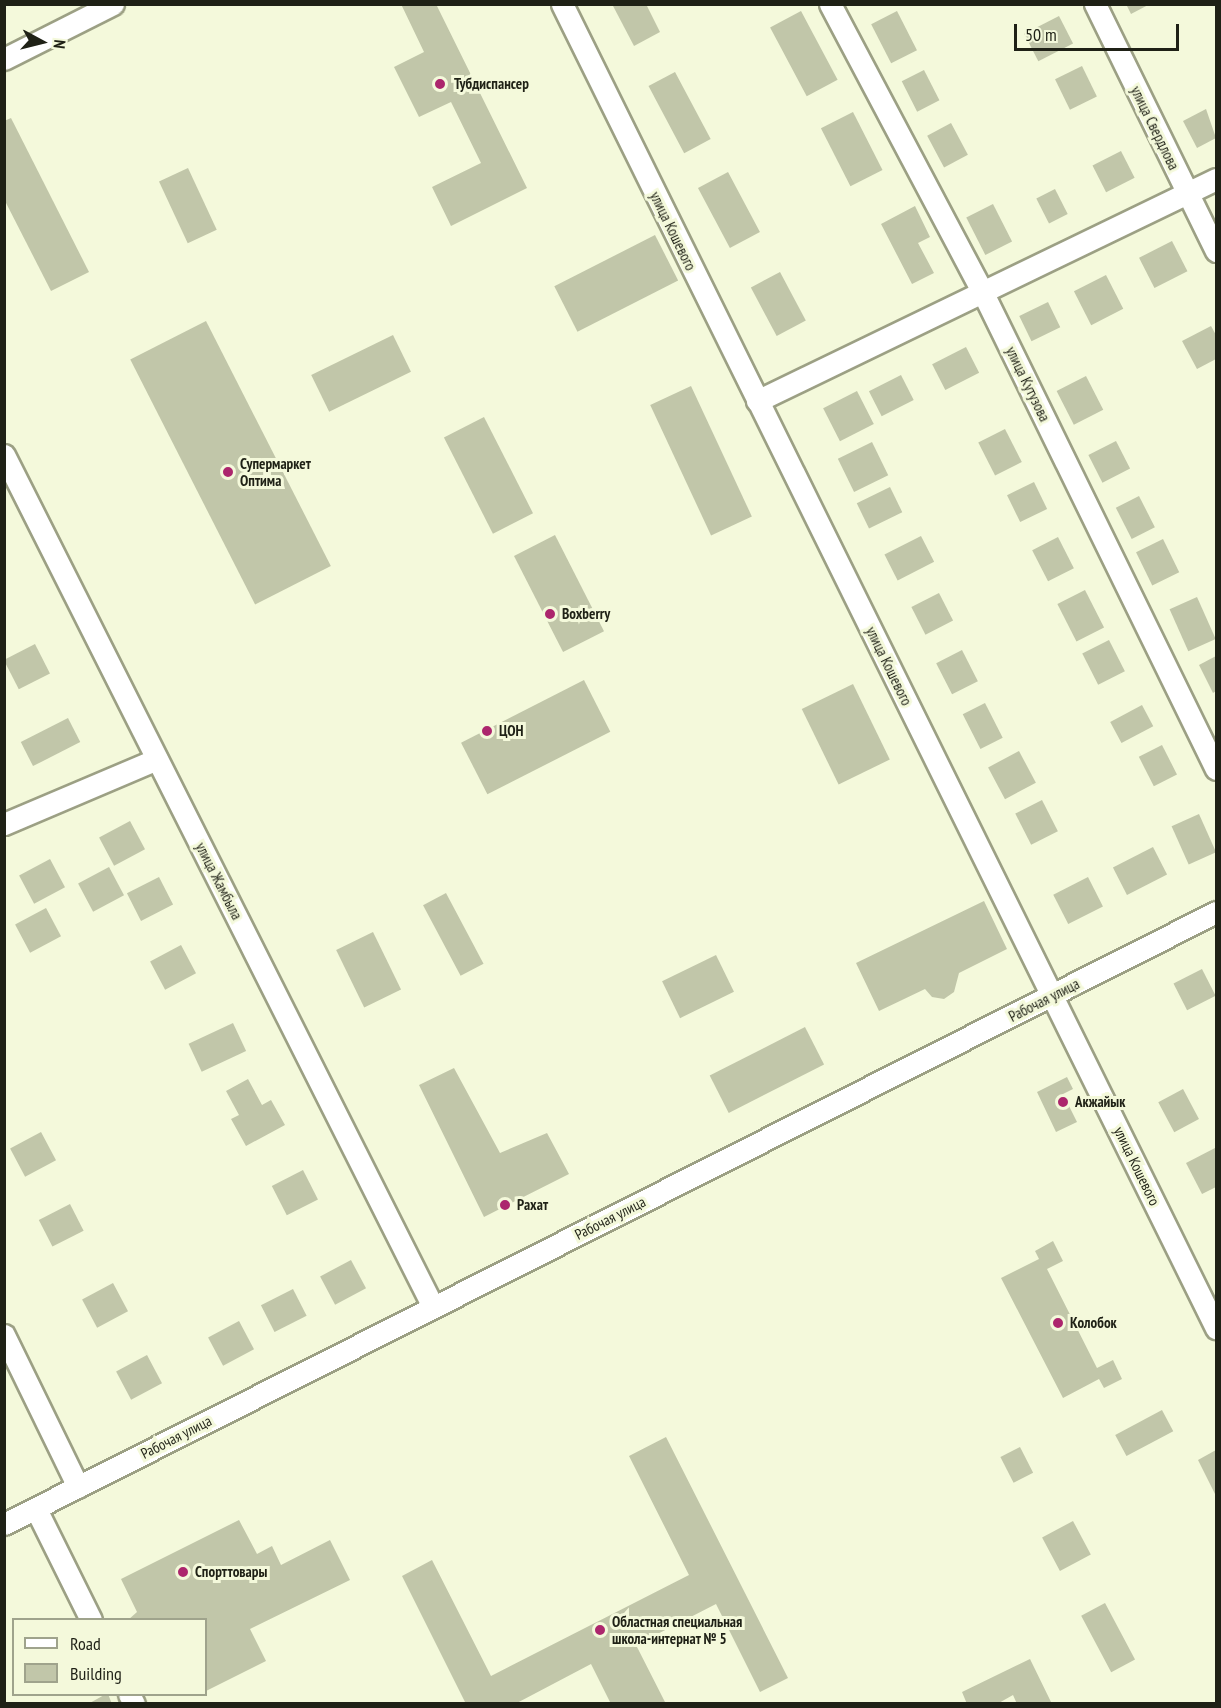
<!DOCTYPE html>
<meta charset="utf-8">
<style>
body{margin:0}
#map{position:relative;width:1221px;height:1708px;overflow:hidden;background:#f4f9db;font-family:"PT Sans Narrow",sans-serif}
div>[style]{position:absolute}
.building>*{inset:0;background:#c1c6a9;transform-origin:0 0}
.roads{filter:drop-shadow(2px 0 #9ca084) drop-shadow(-2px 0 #9ca084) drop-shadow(0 2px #9ca084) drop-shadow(0 -2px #9ca084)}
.street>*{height:21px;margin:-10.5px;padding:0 10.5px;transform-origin:10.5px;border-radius:10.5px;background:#fff}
.dots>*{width:16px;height:16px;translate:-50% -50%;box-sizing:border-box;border:3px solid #f4f9db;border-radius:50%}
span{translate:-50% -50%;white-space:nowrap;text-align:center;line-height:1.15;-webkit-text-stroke:6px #f4f9db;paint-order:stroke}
.poi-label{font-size:15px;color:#1f2116;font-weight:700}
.left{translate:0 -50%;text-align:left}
.street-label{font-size:15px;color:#1f2116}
.frame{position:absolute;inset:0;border:6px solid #1f2116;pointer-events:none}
.legend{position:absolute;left:12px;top:1618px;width:195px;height:78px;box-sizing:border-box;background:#f4f9db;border:2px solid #9fa38c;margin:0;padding:8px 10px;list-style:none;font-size:18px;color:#1f2116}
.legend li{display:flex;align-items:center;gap:12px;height:30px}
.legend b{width:30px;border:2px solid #9fa38c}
.north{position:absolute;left:12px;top:12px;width:60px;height:60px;-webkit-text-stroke:4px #f4f9db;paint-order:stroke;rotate:97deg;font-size:16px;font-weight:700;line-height:24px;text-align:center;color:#1f2116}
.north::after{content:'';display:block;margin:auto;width:21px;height:27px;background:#1f2116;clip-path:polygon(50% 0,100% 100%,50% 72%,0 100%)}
.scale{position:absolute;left:1014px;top:24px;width:165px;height:27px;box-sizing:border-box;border:3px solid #1f2116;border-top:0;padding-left:8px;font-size:18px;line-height:21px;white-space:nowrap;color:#1f2116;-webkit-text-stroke:4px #f4f9db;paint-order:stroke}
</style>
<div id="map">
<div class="building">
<i style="clip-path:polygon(401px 4px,436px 4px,527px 188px,451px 226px,432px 187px,481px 163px,451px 102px,419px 117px,394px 67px,424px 52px)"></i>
<i style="clip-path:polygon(612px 4px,646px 4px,660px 32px,634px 46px)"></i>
<i style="clip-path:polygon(1126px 4px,1150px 4px,1131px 14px)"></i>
<i style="left:801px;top:11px;width:78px;height:35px;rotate:62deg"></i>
<i style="left:897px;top:11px;width:44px;height:29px;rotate:63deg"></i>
<i style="left:1059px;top:16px;width:31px;height:39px;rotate:63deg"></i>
<i style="left:1082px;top:66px;width:34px;height:30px;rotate:64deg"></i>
<i style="left:924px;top:70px;width:34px;height:25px;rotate:63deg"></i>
<i style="left:675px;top:72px;width:76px;height:30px;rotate:62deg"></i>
<i style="clip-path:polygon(1206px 109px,1216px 138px,1197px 148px,1183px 121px)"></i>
<i style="left:853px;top:112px;width:65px;height:36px;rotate:63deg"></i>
<i style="clip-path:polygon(11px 118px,89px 272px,51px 291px,4px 199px,4px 121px)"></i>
<i style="left:951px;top:123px;width:36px;height:27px;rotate:62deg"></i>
<i style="left:1121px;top:151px;width:30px;height:32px;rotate:63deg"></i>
<i style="left:188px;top:168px;width:68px;height:32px;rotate:65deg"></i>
<i style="left:728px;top:172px;width:68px;height:34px;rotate:62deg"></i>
<i style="left:1055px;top:189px;width:28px;height:21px;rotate:63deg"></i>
<i style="left:993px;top:204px;width:42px;height:30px;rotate:63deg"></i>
<i style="clip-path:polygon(915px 206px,930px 237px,918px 243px,934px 273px,912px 284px,881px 224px)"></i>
<i style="left:655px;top:235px;width:51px;height:113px;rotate:63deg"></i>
<i style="left:1172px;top:241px;width:34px;height:37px;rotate:63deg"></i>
<i style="left:780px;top:272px;width:55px;height:33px;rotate:62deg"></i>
<i style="left:1106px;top:275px;width:38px;height:36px;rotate:63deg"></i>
<i style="left:1048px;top:302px;width:28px;height:32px;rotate:64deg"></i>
<i style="left:206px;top:321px;width:275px;height:85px;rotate:63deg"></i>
<i style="clip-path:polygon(1211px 326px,1216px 335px,1216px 359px,1197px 369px,1182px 341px)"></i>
<i style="left:393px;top:335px;width:41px;height:91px;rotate:64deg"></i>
<i style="left:966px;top:347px;width:29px;height:38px;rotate:63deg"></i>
<i style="left:901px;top:375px;width:28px;height:36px;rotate:63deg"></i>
<i style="left:1086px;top:376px;width:38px;height:33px;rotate:63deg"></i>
<i style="left:691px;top:386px;width:144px;height:45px;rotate:65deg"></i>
<i style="left:857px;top:391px;width:37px;height:38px;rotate:63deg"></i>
<i style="left:484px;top:417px;width:108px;height:45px;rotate:63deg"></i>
<i style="left:1005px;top:429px;width:37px;height:30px;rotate:63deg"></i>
<i style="left:1116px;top:441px;width:31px;height:31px;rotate:63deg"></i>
<i style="left:872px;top:442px;width:37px;height:38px;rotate:64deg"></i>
<i style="left:1034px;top:482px;width:30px;height:30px;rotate:64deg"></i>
<i style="left:890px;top:487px;width:28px;height:37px;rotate:64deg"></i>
<i style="left:1139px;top:496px;width:35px;height:26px;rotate:63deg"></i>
<i style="left:555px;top:535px;width:108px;height:46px;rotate:63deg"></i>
<i style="left:921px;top:536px;width:29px;height:41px;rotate:63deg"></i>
<i style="left:1058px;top:537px;width:35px;height:29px;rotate:63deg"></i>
<i style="left:1163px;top:539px;width:37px;height:30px;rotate:64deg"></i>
<i style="left:1085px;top:590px;width:42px;height:31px;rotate:63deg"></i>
<i style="left:939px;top:593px;width:31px;height:31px;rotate:63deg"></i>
<i style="left:1197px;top:597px;width:46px;height:30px;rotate:66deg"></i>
<i style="left:1109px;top:640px;width:35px;height:30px;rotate:63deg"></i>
<i style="left:35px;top:644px;width:33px;height:35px;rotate:63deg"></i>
<i style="left:962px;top:650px;width:35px;height:29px;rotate:63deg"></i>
<i style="clip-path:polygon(1216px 656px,1216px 691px,1213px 693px,1199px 665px)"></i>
<i style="left:584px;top:680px;width:58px;height:138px;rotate:63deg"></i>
<i style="left:853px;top:684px;width:84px;height:57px;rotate:64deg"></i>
<i style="left:985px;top:703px;width:39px;height:25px;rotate:63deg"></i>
<i style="left:1142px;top:705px;width:24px;height:36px;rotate:62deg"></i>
<i style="left:68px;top:718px;width:27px;height:53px;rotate:63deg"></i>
<i style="left:1162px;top:745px;width:33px;height:26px;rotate:63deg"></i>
<i style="left:1019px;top:751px;width:36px;height:35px;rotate:62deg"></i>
<i style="left:1042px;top:800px;width:35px;height:30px;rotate:63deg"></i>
<i style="left:1199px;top:814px;width:42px;height:30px;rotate:66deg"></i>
<i style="left:130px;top:821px;width:32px;height:35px;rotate:62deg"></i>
<i style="left:1153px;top:847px;width:31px;height:45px;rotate:63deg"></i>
<i style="left:50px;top:859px;width:32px;height:35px;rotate:62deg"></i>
<i style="left:109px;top:867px;width:32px;height:35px;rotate:62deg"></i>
<i style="left:159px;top:877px;width:31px;height:36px;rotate:63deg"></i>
<i style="left:1088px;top:877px;width:33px;height:39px;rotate:63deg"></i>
<i style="left:446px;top:893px;width:80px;height:26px;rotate:62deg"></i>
<i style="clip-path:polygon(984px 901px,1007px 949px,959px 973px,954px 992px,944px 999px,932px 997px,925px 989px,879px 1011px,856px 963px)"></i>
<i style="left:46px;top:908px;width:32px;height:35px;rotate:62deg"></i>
<i style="left:373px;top:932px;width:64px;height:41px;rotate:64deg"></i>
<i style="left:181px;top:945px;width:32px;height:35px;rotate:62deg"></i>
<i style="left:716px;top:955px;width:41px;height:60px;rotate:64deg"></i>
<i style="left:1202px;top:969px;width:30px;height:32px;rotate:63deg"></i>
<i style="left:233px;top:1023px;width:31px;height:49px;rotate:65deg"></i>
<i style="left:805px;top:1027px;width:42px;height:107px;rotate:63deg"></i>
<i style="clip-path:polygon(454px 1068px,500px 1153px,547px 1133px,569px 1174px,484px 1217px,419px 1085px)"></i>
<i style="clip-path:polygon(1067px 1077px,1073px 1089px,1063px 1094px,1077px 1122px,1056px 1132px,1037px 1092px)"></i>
<i style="clip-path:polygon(248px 1079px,262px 1105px,271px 1100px,285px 1125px,246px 1146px,231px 1119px,239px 1115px,226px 1091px)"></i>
<i style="left:1183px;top:1089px;width:34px;height:28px;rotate:62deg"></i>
<i style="left:41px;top:1132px;width:32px;height:35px;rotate:62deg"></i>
<i style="clip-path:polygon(1215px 1148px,1216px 1187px,1202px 1194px,1186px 1163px)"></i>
<i style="left:303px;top:1170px;width:33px;height:35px;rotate:63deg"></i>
<i style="left:70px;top:1204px;width:30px;height:35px;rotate:63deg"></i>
<i style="clip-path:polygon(1053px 1241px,1063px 1261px,1047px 1269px,1097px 1368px,1113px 1360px,1122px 1379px,1104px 1388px,1099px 1379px,1063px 1398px,1001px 1278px,1039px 1259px,1035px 1251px)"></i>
<i style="left:351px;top:1260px;width:32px;height:35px;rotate:62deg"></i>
<i style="left:113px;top:1283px;width:32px;height:35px;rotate:62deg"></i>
<i style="left:293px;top:1289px;width:30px;height:36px;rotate:63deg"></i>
<i style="left:239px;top:1321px;width:32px;height:35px;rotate:62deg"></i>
<i style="left:147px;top:1355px;width:32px;height:35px;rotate:62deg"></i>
<i style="left:1162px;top:1410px;width:24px;height:53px;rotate:62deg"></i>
<i style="clip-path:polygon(666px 1437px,788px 1678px,760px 1692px,716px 1604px,636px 1645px,666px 1704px,611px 1704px,591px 1664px,515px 1704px,466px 1704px,402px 1576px,432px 1560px,491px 1676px,689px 1575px,629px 1456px)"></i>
<i style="left:1020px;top:1447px;width:29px;height:22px;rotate:63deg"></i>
<i style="clip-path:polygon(1216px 1450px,1216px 1496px,1198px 1460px)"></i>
<i style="clip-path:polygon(239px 1520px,257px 1554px,272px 1546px,281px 1565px,330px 1540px,350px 1580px,250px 1629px,266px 1661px,206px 1691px,206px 1620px,128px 1620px,137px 1612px,121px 1579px)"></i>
<i style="left:1073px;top:1521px;width:38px;height:35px;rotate:62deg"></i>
<i style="left:1105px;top:1603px;width:64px;height:27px;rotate:62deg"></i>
<i style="clip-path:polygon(1030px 1659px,1052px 1704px,1017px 1704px,1013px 1695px,997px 1704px,967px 1704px,962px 1692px)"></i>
<i style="clip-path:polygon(108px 1694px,112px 1704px,88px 1704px,106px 1694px)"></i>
</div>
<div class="roads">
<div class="street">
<i style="left:562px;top:4px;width:1477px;rotate:63.71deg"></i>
<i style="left:830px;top:4px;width:325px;rotate:62.1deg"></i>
<i style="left:982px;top:291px;width:532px;rotate:63.92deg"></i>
<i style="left:1095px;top:4px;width:275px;rotate:63.9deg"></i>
<i style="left:4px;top:59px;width:122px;rotate:-26.8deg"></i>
<i style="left:757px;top:401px;width:510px;rotate:-25.81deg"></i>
<i style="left:4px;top:455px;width:954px;rotate:63.27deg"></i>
<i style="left:4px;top:824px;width:166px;rotate:-23deg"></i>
<i style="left:4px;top:1335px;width:169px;rotate:64deg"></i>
<i style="left:36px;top:1509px;width:124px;rotate:63.6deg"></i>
<i style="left:4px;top:1524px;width:1358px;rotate:-26.79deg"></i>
<i style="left:129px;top:1694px;width:11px;rotate:63deg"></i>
</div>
</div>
<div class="dots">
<i style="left:440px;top:84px;background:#ac266d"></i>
<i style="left:228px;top:472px;background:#ac266d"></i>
<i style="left:550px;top:614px;background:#ac266d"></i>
<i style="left:487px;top:731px;background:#ac266d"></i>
<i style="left:1063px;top:1102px;background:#ac266d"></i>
<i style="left:505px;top:1205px;background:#ac266d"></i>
<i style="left:1058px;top:1323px;background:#ac266d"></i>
<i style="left:183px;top:1572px;background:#ac266d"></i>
<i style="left:600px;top:1630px;background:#ac266d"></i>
</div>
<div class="poi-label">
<span class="left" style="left:454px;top:84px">Тубдиспансер</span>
<span class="left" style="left:240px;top:472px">Супермаркет<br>Оптима</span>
<span class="left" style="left:562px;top:614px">Boxberry</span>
<span class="left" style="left:499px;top:731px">ЦОН</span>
<span class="left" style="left:1075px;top:1102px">Акжайык</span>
<span class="left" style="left:517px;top:1205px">Рахат</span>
<span class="left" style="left:1070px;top:1323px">Колобок</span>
<span class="left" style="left:195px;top:1572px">Спорттовары</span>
<span class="left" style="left:612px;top:1630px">Областная специальная<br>школа-интернат № 5</span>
</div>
<div class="street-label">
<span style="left:1155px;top:128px;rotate:64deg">улица Свердлова</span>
<span style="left:673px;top:231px;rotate:64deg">улица Кошевого</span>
<span style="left:1028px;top:384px;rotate:64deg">улица Кутузова</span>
<span style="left:889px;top:666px;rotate:64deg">улица Кошевого</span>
<span style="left:219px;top:881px;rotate:63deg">улица Жамбыла</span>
<span style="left:1044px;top:1000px;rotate:-27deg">Рабочая улица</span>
<span style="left:1137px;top:1166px;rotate:64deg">улица Кошевого</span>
<span style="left:610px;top:1218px;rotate:-27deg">Рабочая улица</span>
<span style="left:176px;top:1437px;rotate:-27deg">Рабочая улица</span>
</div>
<div class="frame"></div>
<ul class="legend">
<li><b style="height:8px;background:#fff"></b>Road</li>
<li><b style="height:16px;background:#c1c6a9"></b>Building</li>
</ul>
<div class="north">N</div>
<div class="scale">50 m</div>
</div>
